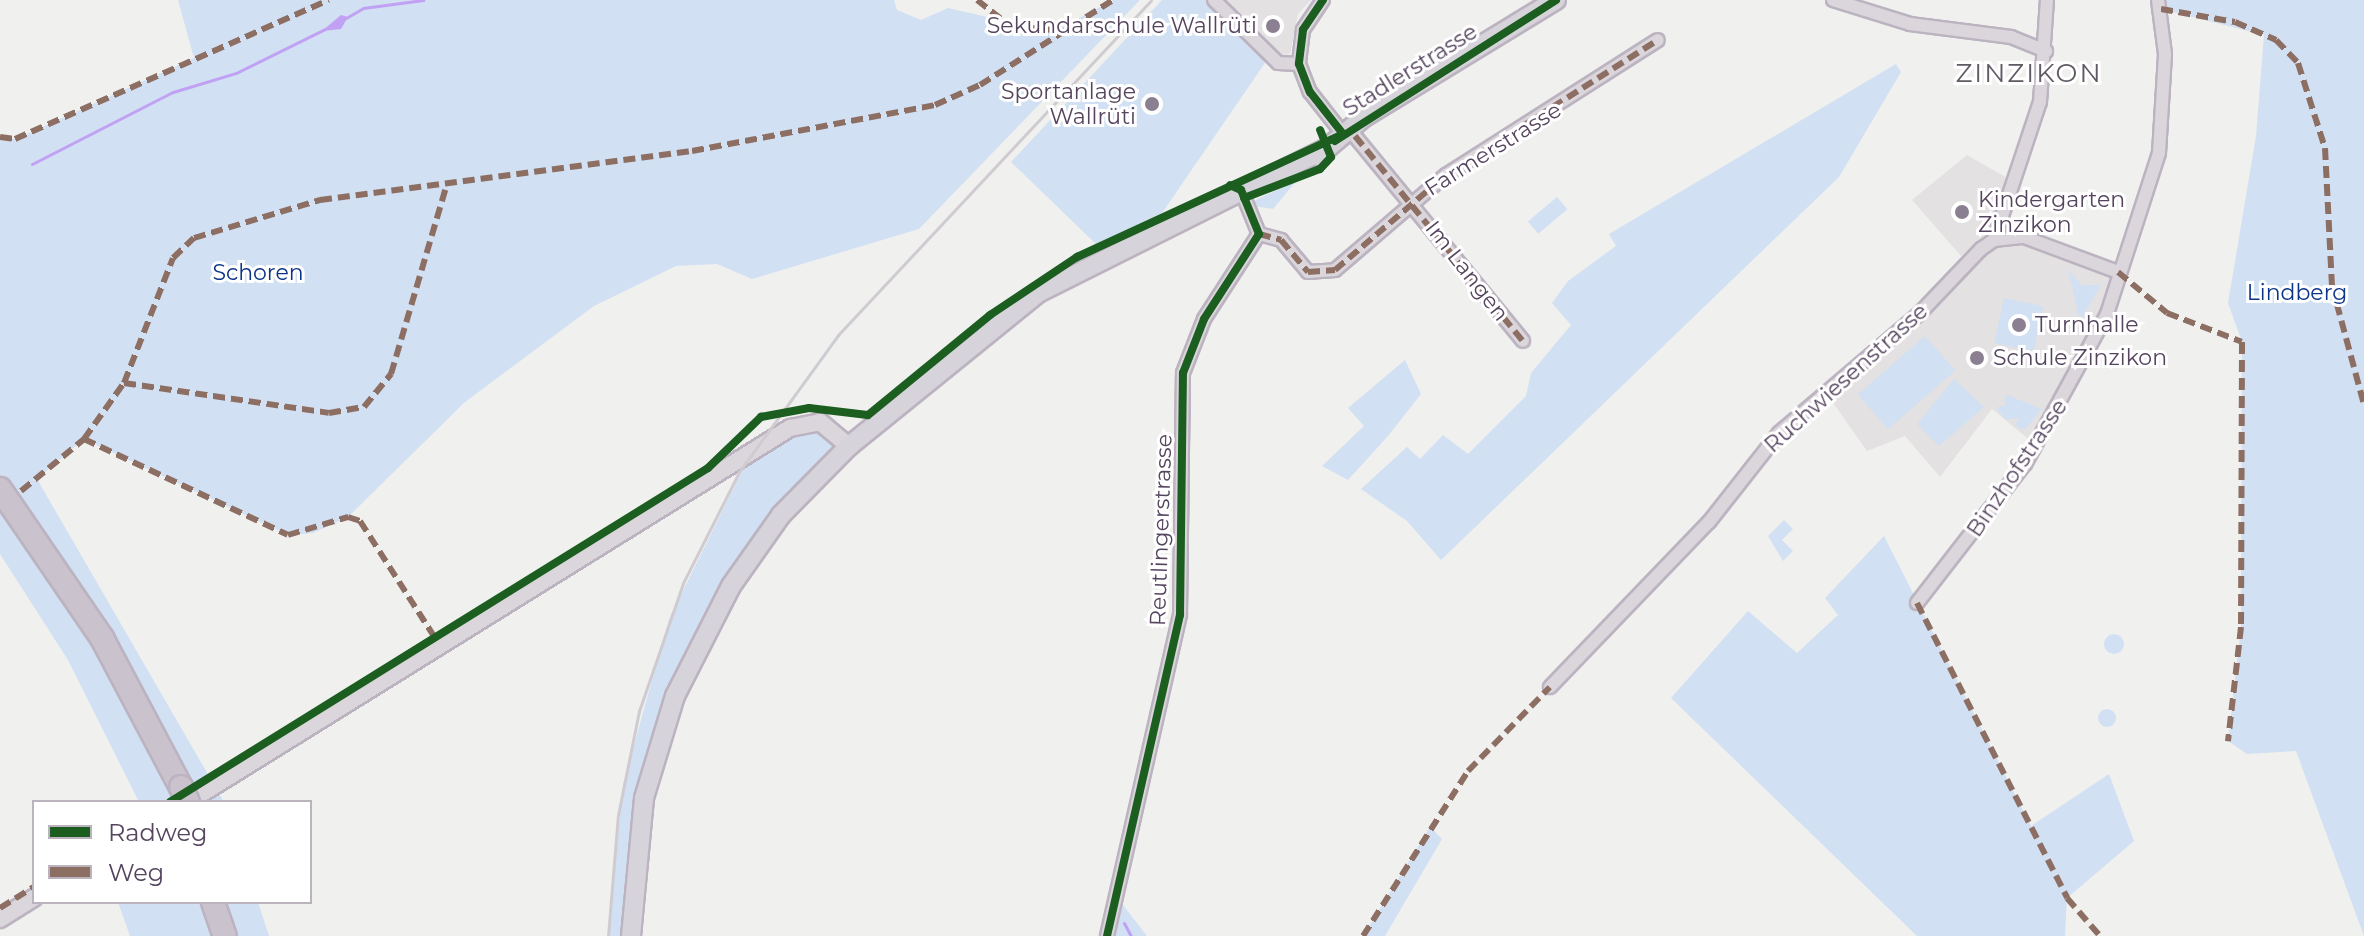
<!DOCTYPE html>
<meta charset="utf-8">
<style>
body{margin:0}
#map{position:relative;width:2364px;height:936px;overflow:hidden;background:#f0f0ef;font-family:Montserrat,sans-serif}
div>[style]{position:absolute}
.education>*{inset:0;background:#e3e1e2}
.green>*{inset:0;background:#d1e0f2;transform-origin:0 0}
.round{border-radius:50%}
.water>*{inset:0;background:#c1a1f4}
.stream>*{height:3px;margin:-1.5px;padding:0 1.5px;transform-origin:1.5px;border-radius:1.5px;background:#c1a1f4}
.roads{filter:drop-shadow(2px 0 #bcb3c0) drop-shadow(-2px 0 #bcb3c0) drop-shadow(0 2px #bcb3c0) drop-shadow(0 -2px #bcb3c0)}
.minor>*{height:12px;margin:-6px;padding:0 6px;transform-origin:6px;border-radius:6px;background:#dbd6dc}
.tertiary>*{height:16px;margin:-8px;padding:0 8px;transform-origin:8px;border-radius:8px;background:#dbd6dc}
.secondary>*{height:18px;margin:-9px;padding:0 9px;transform-origin:9px;border-radius:9px;background:#d7d3da}
.motorway>*{height:22px;margin:-11px;padding:0 11px;transform-origin:11px;border-radius:11px;background:#cac2cd}
.rail>*{height:3px;margin:-1.5px;padding:0 1.5px;transform-origin:1.5px;border-radius:1.5px;background:#cfcbd0}
.bridges{filter:drop-shadow(2px 0 #bcb3c0) drop-shadow(-2px 0 #bcb3c0) drop-shadow(0 2px #bcb3c0) drop-shadow(0 -2px #bcb3c0)}
.motorway-bridge>*{height:22px;margin:-11px;padding:0 11px;transform-origin:11px;border-radius:11px;background:#cac2cd}
.quiet>*{height:6px;margin-top:-3px;transform-origin:0;background:repeating-linear-gradient(90deg,#8d6e63 0 12px,transparent 0 18px)}
.cycleway>*{height:8px;margin:-4px;padding:0 4px;transform-origin:4px;border-radius:4px;background:#1b5e20}
.dots>*{width:22px;height:22px;translate:-50% -50%;box-sizing:border-box;border:4px solid #fff;border-radius:50%}
span{translate:-50% -50%;white-space:nowrap;text-align:center;line-height:1.15;-webkit-text-stroke:6px #fff;paint-order:stroke}
.poi-label{font-size:22px;color:#55445e}
.right{translate:-100% -50%;text-align:right}
.left{translate:0 -50%;text-align:left}
.street-label{font-size:22px;color:#55445e}
.park-label{font-size:22px;color:#0c3489}
.quarter-label{font-size:26px;color:#615a64;letter-spacing:2px}
.legend{position:absolute;left:32px;top:800px;width:280px;height:104px;box-sizing:border-box;background:#fff;border:2px solid #bbb4bf;margin:0;padding:10px 14px;list-style:none;font-size:24px;color:#55445e}
.legend li{display:flex;align-items:center;gap:16px;height:40px}
.legend b{width:40px;border:2px solid #bbb4bf}
</style>
<div id="map">
<div class="education">
<i style="clip-path:polygon(1225px 0,1311px 0,1298px 14px,1290px 54px,1282px 55px)"></i>
<i style="clip-path:polygon(1967px 155px,2016px 183px,1995px 225px,1961px 256px,1912px 200px)"></i>
<i style="clip-path:polygon(2008px 236px,2118px 272px,2116px 290px,2037px 446px,1992px 409px,1940px 477px,1905px 436px,1867px 451px,1826px 393px,1981px 249px)"></i>
</div>
<div class="green">
<i style="clip-path:polygon(178px 0,894px 0,897px 10px,921px 20px,948px 8px,1053px 32px,1113px 0,1140px 0,919px 229px,752px 279px,717px 264px,676px 266px,594px 306px,465px 402px,348px 517px,313px 533px,288px 535px,84px 439px,37px 479px,224px 802px,139px 802px,68px 660px,0 554px,0 137px,16px 139px,194px 58px)"></i>
<i style="clip-path:polygon(1162px 0,1206px 0,1267px 60px,1162px 213px,1096px 244px,1011px 162px)"></i>
<i style="clip-path:polygon(2158px 0,2364px 0,2364px 936px,2296px 751px,2247px 754px,2228px 741px,2241px 627px,2242px 342px,2228px 303px,2256px 136px,2264px 35px,2161px 9px)"></i>
<i style="clip-path:polygon(1896px 64px,1901px 72px,1839px 177px,1441px 560px,1407px 521px,1361px 489px,1407px 447px,1420px 459px,1443px 435px,1468px 454px,1526px 396px,1531px 373px,1571px 325px,1552px 303px,1568px 281px,1616px 246px,1609px 234px)"></i>
<i style="clip-path:polygon(1297px 180px,1273px 209px,1254px 206px,1254px 201px)"></i>
<i style="left:1557px;top:197px;width:16px;height:38px;rotate:50deg"></i>
<i style="clip-path:polygon(2068px 270px,2082px 285px,2101px 285px,2080px 321px)"></i>
<i style="left:2004px;top:298px;width:40px;height:46px;rotate:12deg"></i>
<i style="left:1925px;top:336px;width:46px;height:89px;rotate:49deg"></i>
<i style="clip-path:polygon(1405px 360px,1421px 394px,1388px 436px,1348px 480px,1322px 466px,1364px 426px,1348px 408px)"></i>
<i style="clip-path:polygon(1954px 379px,1984px 407px,1939px 446px,1917px 424px)"></i>
<i style="clip-path:polygon(2005px 394px,2041px 409px,2025px 430px,2015px 425px,2020px 418px,2005px 419px,1996px 408px,2005px 405px)"></i>
<i style="clip-path:polygon(811px 422px,849px 446px,761px 540px,663px 730px,631px 936px,608px 936px,623px 785px,669px 619px,752px 451px)"></i>
<i style="clip-path:polygon(1784px 520px,1793px 529px,1782px 540px,1793px 551px,1783px 561px,1768px 536px)"></i>
<i style="clip-path:polygon(1884px 536px,2031px 826px,2109px 774px,2134px 841px,2067px 898px,2065px 936px,1917px 936px,1671px 698px,1748px 611px,1797px 653px,1838px 615px,1825px 598px)"></i>
<i class="round" style="left:2104px;top:634px;width:20px;height:20px"></i>
<i class="round" style="left:2098px;top:709px;width:18px;height:18px"></i>
<i style="clip-path:polygon(1430px 827px,1442px 839px,1385px 936px,1363px 936px)"></i>
<i style="clip-path:polygon(1116px 896px,1147px 936px,1115px 936px,1109px 926px)"></i>
<i style="clip-path:polygon(118px 902px,258px 902px,269px 936px,130px 936px)"></i>
</div>
<div class="water">
<i style="clip-path:polygon(341px 15px,348px 17px,341px 29px,322px 31px)"></i>
</div>
<div class="stream">
<i style="left:346px;top:18px;width:20px;rotate:-30deg"></i>
<i style="left:363px;top:8px;width:61px;rotate:-7.6deg"></i>
<i style="left:32px;top:164px;width:158px;rotate:-27.1deg"></i>
<i style="left:173px;top:92px;width:66px;rotate:-16.8deg"></i>
<i style="left:236px;top:73px;width:99px;rotate:-26.3deg"></i>
<i style="left:1124px;top:923px;width:15px;rotate:62deg"></i>
</div>
<div class="roads">
<div class="minor">
<i style="left:1214px;top:0;width:90px;rotate:44.5deg"></i>
<i style="left:1278px;top:63px;width:21px;rotate:3deg"></i>
<i style="left:1323px;top:0;width:36px;rotate:124deg"></i>
<i style="left:1303px;top:30px;width:34px;rotate:97deg"></i>
<i style="left:1299px;top:64px;width:30px;rotate:69deg"></i>
<i style="left:1310px;top:92px;width:53px;rotate:51.8deg"></i>
<i style="left:1833px;top:0;width:81px;rotate:17.3deg"></i>
<i style="left:1910px;top:24px;width:102px;rotate:7.3deg"></i>
<i style="left:2011px;top:37px;width:38px;rotate:22deg"></i>
<i style="left:1349px;top:129px;width:274px;rotate:50.6deg"></i>
<i style="left:1259px;top:234px;width:23px;rotate:15deg"></i>
<i style="left:1281px;top:240px;width:42px;rotate:49.8deg"></i>
<i style="left:1308px;top:272px;width:27px;rotate:-4deg"></i>
<i style="left:1335px;top:270px;width:146px;rotate:-40.6deg"></i>
<i style="left:1446px;top:175px;width:251px;rotate:-32.5deg"></i>
<i style="left:1994px;top:240px;width:145px;rotate:-71.6deg"></i>
<i style="left:2040px;top:102px;width:102px;rotate:-86.1deg"></i>
<i style="left:1917px;top:603px;width:176px;rotate:-52.2deg"></i>
<i style="left:2025px;top:464px;width:171px;rotate:-61.3deg"></i>
<i style="left:2107px;top:314px;width:169px;rotate:-72.1deg"></i>
<i style="left:2159px;top:153px;width:99px;rotate:-86.5deg"></i>
<i style="left:2165px;top:54px;width:54px;rotate:-97.4deg"></i>
<i style="left:1550px;top:687px;width:229px;rotate:-46.1deg"></i>
<i style="left:1709px;top:522px;width:113px;rotate:-51.8deg"></i>
<i style="left:1779px;top:433px;width:184px;rotate:-40.4deg"></i>
<i style="left:1919px;top:314px;width:90px;rotate:-46.4deg"></i>
<i style="left:1981px;top:249px;width:16px;rotate:-35deg"></i>
<i style="left:1994px;top:240px;width:30px;rotate:-6deg"></i>
<i style="left:2024px;top:237px;width:100px;rotate:20.4deg"></i>
<i style="left:1107px;top:936px;width:329px;rotate:-77.2deg"></i>
<i style="left:1180px;top:615px;width:242px;rotate:-89.3deg"></i>
<i style="left:1183px;top:373px;width:58px;rotate:-68.7deg"></i>
<i style="left:1204px;top:319px;width:101px;rotate:-57.1deg"></i>
<i style="left:1259px;top:234px;width:48px;rotate:-112.2deg"></i>
</div>
<div class="tertiary">
<i style="left:188px;top:802px;width:709px;rotate:-31.85deg"></i>
<i style="left:790px;top:428px;width:31px;rotate:-11deg"></i>
<i style="left:820px;top:422px;width:38px;rotate:40deg"></i>
<i style="left:0;top:919px;width:40px;rotate:-32deg"></i>
</div>
<div class="secondary">
<i style="left:1318px;top:156px;width:60px;rotate:-40.3deg"></i>
<i style="left:1364px;top:117px;width:225px;rotate:-31.4deg"></i>
<i style="left:631px;top:936px;width:139px;rotate:-84.6deg"></i>
<i style="left:644px;top:798px;width:107px;rotate:-73.1deg"></i>
<i style="left:675px;top:696px;width:123px;rotate:-63deg"></i>
<i style="left:731px;top:586px;width:87px;rotate:-54.8deg"></i>
<i style="left:781px;top:515px;width:97px;rotate:-45.4deg"></i>
<i style="left:849px;top:446px;width:243px;rotate:-39deg"></i>
<i style="left:1038px;top:293px;width:322px;rotate:-26.6deg"></i>
</div>
<div class="motorway">
<i style="left:0;top:489px;width:181px;rotate:55.6deg"></i>
<i style="left:102px;top:638px;width:169px;rotate:62.1deg"></i>
<i style="left:213px;top:902px;width:36px;rotate:71deg"></i>
</div>
</div>
<div class="rail">
<i style="left:608px;top:936px;width:121px;rotate:-85.3deg"></i>
<i style="left:618px;top:815px;width:106px;rotate:-78.6deg"></i>
<i style="left:639px;top:711px;width:135px;rotate:-71deg"></i>
<i style="left:683px;top:583px;width:124px;rotate:-63.2deg"></i>
<i style="left:739px;top:472px;width:169px;rotate:-54.1deg"></i>
<i style="left:838px;top:335px;width:458px;rotate:-46.9deg"></i>
</div>
<div class="bridges">
<div class="motorway-bridge">
<i style="left:181px;top:787px;width:17px;rotate:65deg"></i>
</div>
</div>
<div class="quiet">
<i style="left:977px;top:0;width:42px;rotate:38.2deg"></i>
<i style="left:1010px;top:26px;width:53px;rotate:5.4deg"></i>
<i style="left:2161px;top:9px;width:75px;rotate:10deg"></i>
<i style="left:2235px;top:22px;width:45px;rotate:23.7deg"></i>
<i style="left:2276px;top:40px;width:32px;rotate:46deg"></i>
<i style="left:2298px;top:63px;width:89px;rotate:72.4deg"></i>
<i style="left:2325px;top:148px;width:138px;rotate:87.1deg"></i>
<i style="left:2332px;top:286px;width:123px;rotate:74.9deg"></i>
<i style="left:1355px;top:136px;width:265px;rotate:50.7deg"></i>
<i style="left:0;top:137px;width:15px;rotate:8deg"></i>
<i style="left:15px;top:139px;width:343px;rotate:-23.9deg"></i>
<i style="left:1259px;top:234px;width:23px;rotate:15deg"></i>
<i style="left:1281px;top:240px;width:42px;rotate:49.8deg"></i>
<i style="left:1308px;top:272px;width:27px;rotate:-4deg"></i>
<i style="left:1335px;top:270px;width:146px;rotate:-40.6deg"></i>
<i style="left:1446px;top:175px;width:251px;rotate:-32.5deg"></i>
<i style="left:2118px;top:272px;width:64px;rotate:39.9deg"></i>
<i style="left:2167px;top:313px;width:80px;rotate:21.1deg"></i>
<i style="left:2242px;top:342px;width:285px;rotate:90.2deg"></i>
<i style="left:2241px;top:627px;width:115px;rotate:96.5deg"></i>
<i style="left:124px;top:383px;width:207px;rotate:8.3deg"></i>
<i style="left:329px;top:413px;width:36px;rotate:-10deg"></i>
<i style="left:364px;top:407px;width:43px;rotate:-50.7deg"></i>
<i style="left:391px;top:374px;width:198px;rotate:-73.6deg"></i>
<i style="left:84px;top:439px;width:225px;rotate:25.2deg"></i>
<i style="left:288px;top:535px;width:63px;rotate:-16.7deg"></i>
<i style="left:348px;top:517px;width:13px;rotate:18deg"></i>
<i style="left:360px;top:521px;width:143px;rotate:57.3deg"></i>
<i style="left:21px;top:491px;width:82px;rotate:-39.5deg"></i>
<i style="left:84px;top:439px;width:69px;rotate:-54.5deg"></i>
<i style="left:124px;top:383px;width:134px;rotate:-68.6deg"></i>
<i style="left:173px;top:258px;width:29px;rotate:-44deg"></i>
<i style="left:194px;top:238px;width:132px;rotate:-16.8deg"></i>
<i style="left:320px;top:200px;width:375px;rotate:-7.5deg"></i>
<i style="left:692px;top:151px;width:247px;rotate:-10.7deg"></i>
<i style="left:935px;top:105px;width:49px;rotate:-24deg"></i>
<i style="left:980px;top:85px;width:158px;rotate:-32.6deg"></i>
<i style="left:1917px;top:603px;width:331px;rotate:63deg"></i>
<i style="left:2067px;top:898px;width:50px;rotate:49deg"></i>
<i style="left:0;top:908px;width:40px;rotate:-32deg"></i>
<i style="left:1363px;top:936px;width:196px;rotate:-57.5deg"></i>
<i style="left:1468px;top:771px;width:117px;rotate:-45.7deg"></i>
</div>
<div class="cycleway">
<i style="left:1323px;top:0;width:36px;rotate:124deg"></i>
<i style="left:1303px;top:30px;width:34px;rotate:97deg"></i>
<i style="left:1299px;top:64px;width:30px;rotate:69deg"></i>
<i style="left:1310px;top:92px;width:53px;rotate:51.8deg"></i>
<i style="left:1335px;top:141px;width:262px;rotate:-32.5deg"></i>
<i style="left:1244px;top:198px;width:81px;rotate:-20.9deg"></i>
<i style="left:1320px;top:169px;width:16px;rotate:-47deg"></i>
<i style="left:1331px;top:157px;width:29px;rotate:-112deg"></i>
<i style="left:170px;top:802px;width:633px;rotate:-31.83deg"></i>
<i style="left:708px;top:468px;width:74px;rotate:-43.9deg"></i>
<i style="left:761px;top:417px;width:49px;rotate:-10.6deg"></i>
<i style="left:809px;top:408px;width:59px;rotate:6.8deg"></i>
<i style="left:868px;top:415px;width:158px;rotate:-39.3deg"></i>
<i style="left:990px;top:315px;width:105px;rotate:-33.7deg"></i>
<i style="left:1077px;top:257px;width:293px;rotate:-24.8deg"></i>
<i style="left:1107px;top:936px;width:329px;rotate:-77.2deg"></i>
<i style="left:1180px;top:615px;width:242px;rotate:-89.3deg"></i>
<i style="left:1183px;top:373px;width:58px;rotate:-68.7deg"></i>
<i style="left:1204px;top:319px;width:101px;rotate:-57.1deg"></i>
<i style="left:1259px;top:234px;width:48px;rotate:-112.2deg"></i>
<i style="left:1241px;top:190px;width:12px;rotate:-156deg"></i>
</div>
<div class="dots">
<i style="left:1273px;top:26px;background:#8b8091"></i>
<i style="left:1152px;top:104px;background:#8b8091"></i>
<i style="left:1962px;top:212px;background:#8b8091"></i>
<i style="left:2019px;top:325px;background:#8b8091"></i>
<i style="left:1977px;top:358px;background:#8b8091"></i>
</div>
<div class="poi-label">
<span class="right" style="left:1257px;top:26px">Sekundarschule Wallrüti</span>
<span class="right" style="left:1136px;top:104px">Sportanlage<br>Wallrüti</span>
<span class="left" style="left:1978px;top:212px">Kindergarten<br>Zinzikon</span>
<span class="left" style="left:2035px;top:325px">Turnhalle</span>
<span class="left" style="left:1993px;top:358px">Schule Zinzikon</span>
</div>
<div class="street-label">
<span style="left:1410px;top:70px;rotate:-32deg">Stadlerstrasse</span>
<span style="left:1493px;top:149px;rotate:-32deg">Farmerstrasse</span>
<span style="left:1467px;top:271px;rotate:52deg">Im Langen</span>
<span style="left:1846px;top:378px;rotate:-42deg">Ruchwiesenstrasse</span>
<span style="left:2017px;top:468px;rotate:-56deg">Binzhofstrasse</span>
<span style="left:1161px;top:530px;rotate:-88deg">Reutlingerstrasse</span>
</div>
<div class="park-label">
<span style="left:258px;top:273px">Schoren</span>
<span style="left:2297px;top:293px">Lindberg</span>
</div>
<div class="quarter-label">
<span style="left:2029px;top:74px">ZINZIKON</span>
</div>
<ul class="legend">
<li><b style="height:10px;background:#1b5e20"></b>Radweg</li>
<li><b style="height:10px;background:#8d6e63"></b>Weg</li>
</ul>
</div>
